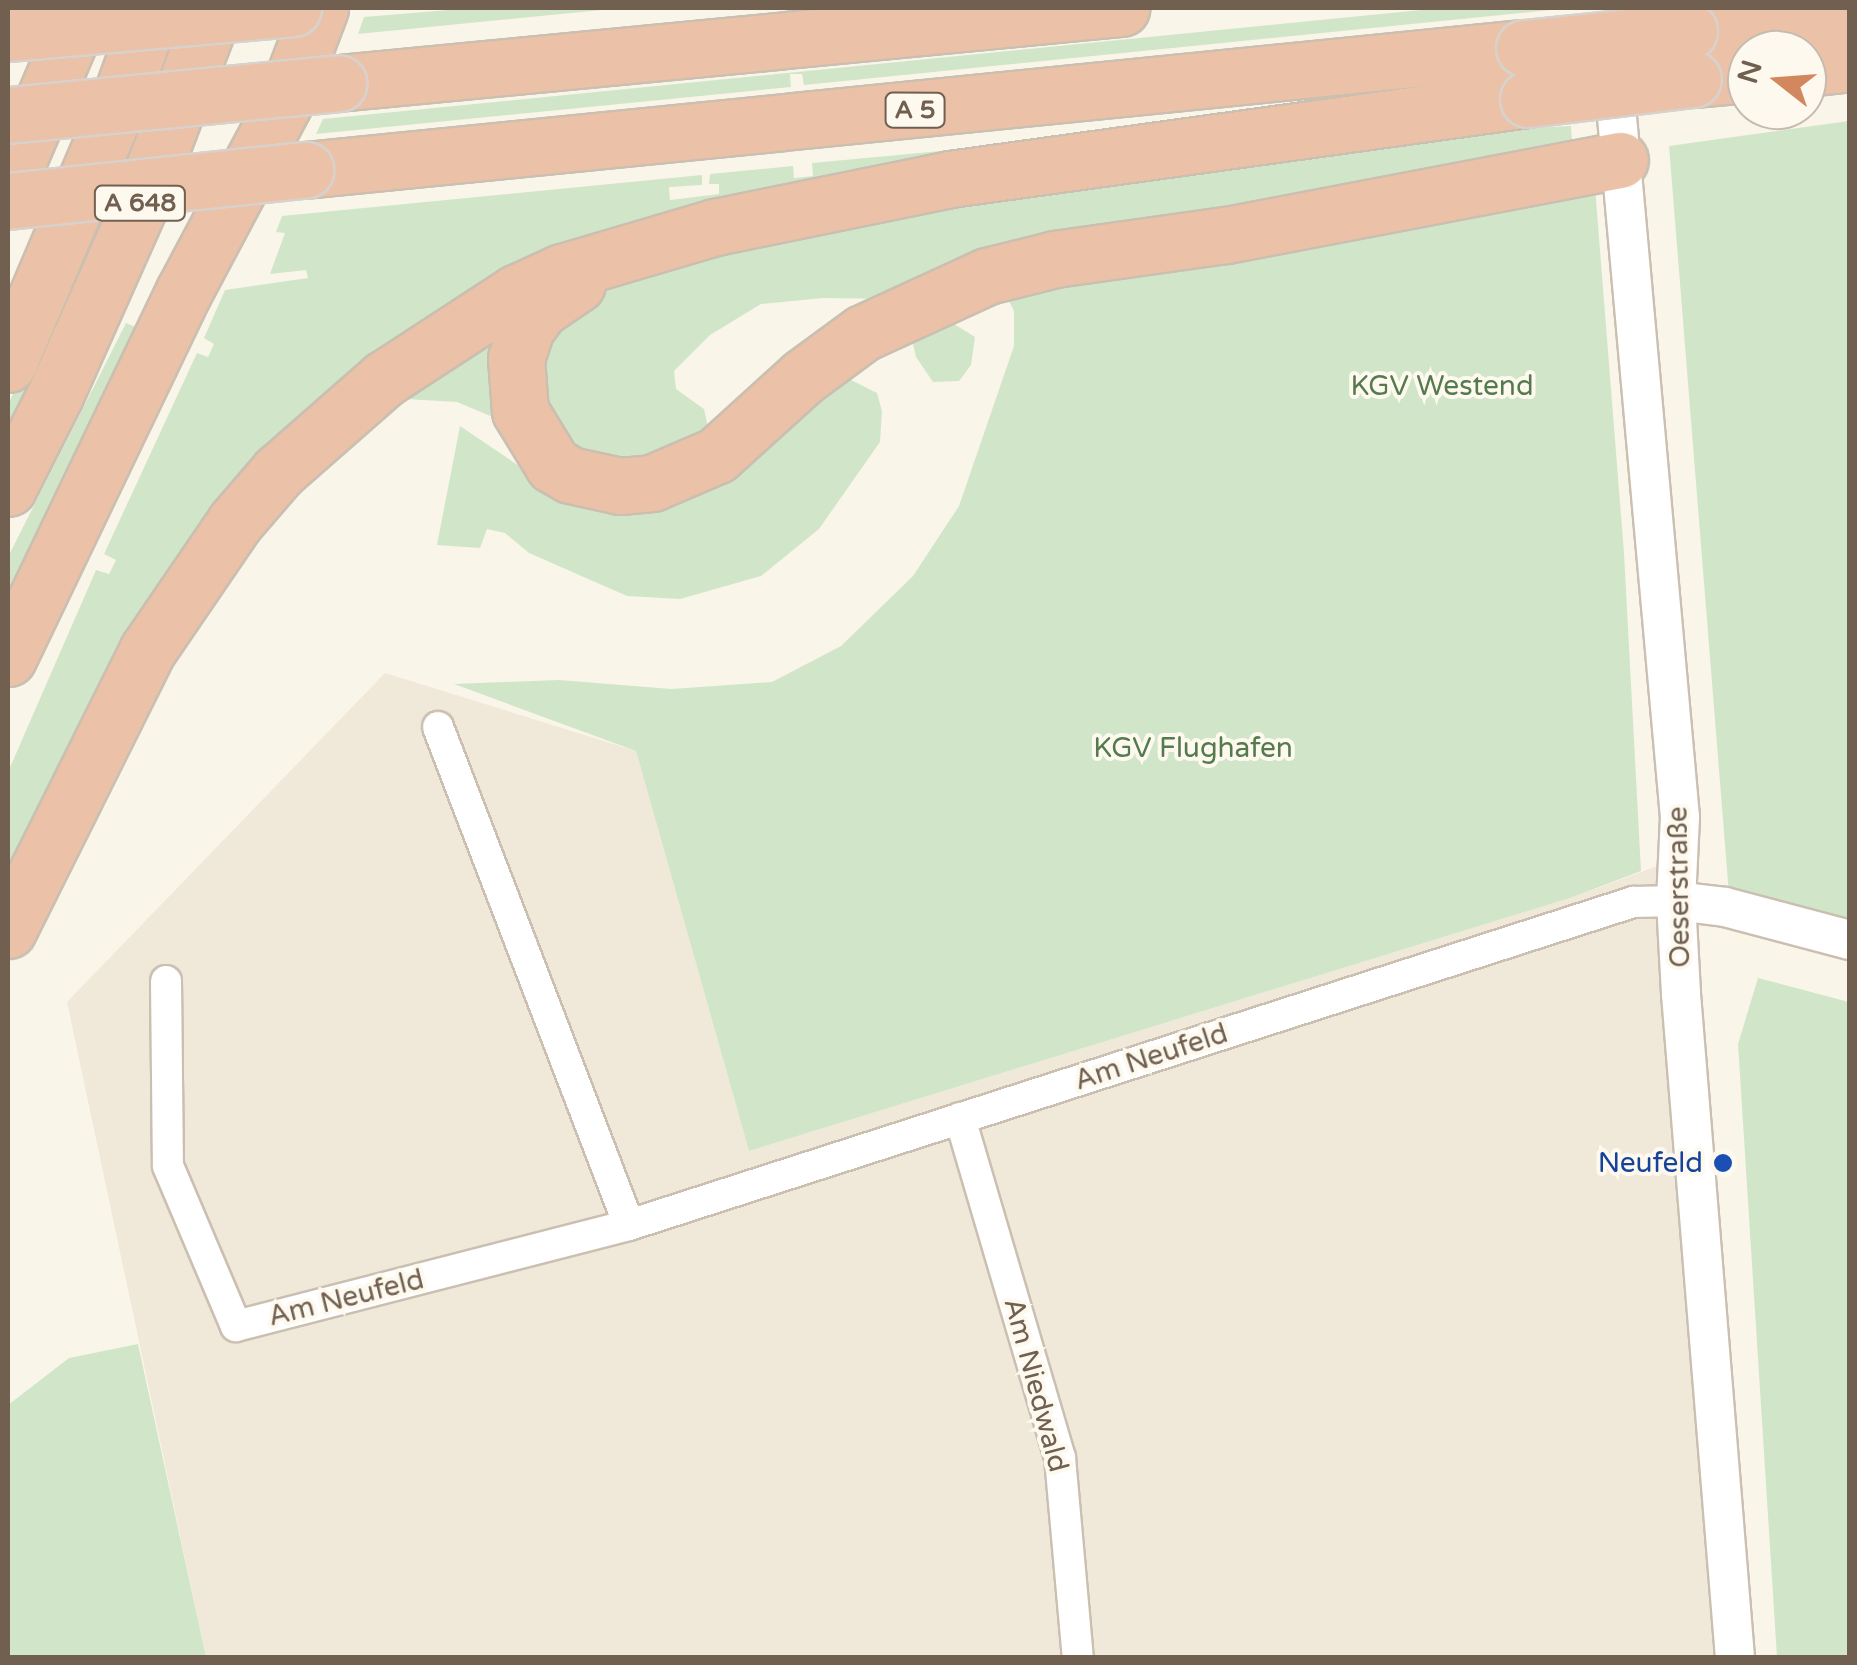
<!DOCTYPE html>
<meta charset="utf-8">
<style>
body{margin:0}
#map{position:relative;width:1857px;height:1665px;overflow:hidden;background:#faf5e9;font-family:"Varela Round",sans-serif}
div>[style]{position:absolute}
.residential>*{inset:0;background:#f0e8d8}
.green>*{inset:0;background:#d1e6c9}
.roads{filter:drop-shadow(2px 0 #cabfb0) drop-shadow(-2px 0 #cabfb0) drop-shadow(0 2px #cabfb0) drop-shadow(0 -2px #cabfb0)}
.minor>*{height:30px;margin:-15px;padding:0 15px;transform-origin:15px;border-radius:15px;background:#fff}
.tertiary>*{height:38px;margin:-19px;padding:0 19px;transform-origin:19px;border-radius:19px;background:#fff}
.motorway>*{height:55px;margin:-27.5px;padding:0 27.5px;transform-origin:27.5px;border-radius:27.5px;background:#ebc2a8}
.bridges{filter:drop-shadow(2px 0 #d7d2ce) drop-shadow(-2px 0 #d7d2ce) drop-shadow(0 2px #d7d2ce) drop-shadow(0 -2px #d7d2ce)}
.motorway-bridge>*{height:55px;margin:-27.5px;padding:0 27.5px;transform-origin:27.5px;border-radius:27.5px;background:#ebc2a8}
.dots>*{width:28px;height:28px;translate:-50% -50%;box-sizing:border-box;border:5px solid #fdf9ef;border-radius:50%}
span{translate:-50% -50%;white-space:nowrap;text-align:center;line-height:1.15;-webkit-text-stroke:8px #fdf9ef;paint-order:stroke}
.shield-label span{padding:2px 8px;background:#fdf9ef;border:2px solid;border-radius:8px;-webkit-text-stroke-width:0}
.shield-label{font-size:25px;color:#716050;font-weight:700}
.park-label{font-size:28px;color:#547a4d}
.street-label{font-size:28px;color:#716050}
.transit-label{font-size:28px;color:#164399}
.right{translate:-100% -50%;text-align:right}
.frame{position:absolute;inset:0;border:10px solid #716050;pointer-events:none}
.north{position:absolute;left:1727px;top:30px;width:100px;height:100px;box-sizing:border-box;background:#fdf9ef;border:2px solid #c5bcaf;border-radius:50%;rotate:287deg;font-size:28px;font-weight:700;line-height:40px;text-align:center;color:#716050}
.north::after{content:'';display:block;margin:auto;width:35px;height:45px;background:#d3875f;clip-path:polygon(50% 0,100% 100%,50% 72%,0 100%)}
</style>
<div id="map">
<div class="residential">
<i style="clip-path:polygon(385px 673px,636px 751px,749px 1151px,1570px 898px,1666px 863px,1726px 1657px,206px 1657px,67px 1002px)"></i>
</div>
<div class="green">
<i style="clip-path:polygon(473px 8px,622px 8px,358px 34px,364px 17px)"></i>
<i style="clip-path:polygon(1441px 8px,1571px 8px,804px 85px,802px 74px,790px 74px,791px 87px,316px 134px,323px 119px)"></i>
<i style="clip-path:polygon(1529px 120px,1531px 128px,1571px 126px,1573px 156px,891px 299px,823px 298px,761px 304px,710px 335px,674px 371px,676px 389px,704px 409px,708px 427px,701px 443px,628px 467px,570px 450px,535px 392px,545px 333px,603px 286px,823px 226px)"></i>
<i style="clip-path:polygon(1849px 121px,1849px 939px,1730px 907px,1669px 146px)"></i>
<i style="clip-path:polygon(1005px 145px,845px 180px,329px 406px,8px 901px,8px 772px,96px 570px,109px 574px,116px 560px,104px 554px,197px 353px,208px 357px,214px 344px,204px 338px,225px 290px,308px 278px,306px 270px,270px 274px,285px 233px,276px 232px,282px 216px,702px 175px,702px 185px,669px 187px,670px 200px,719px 194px,719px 184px,709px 184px,710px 174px,793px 166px,794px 178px,813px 176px,812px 163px)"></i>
<i style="clip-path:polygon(1595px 187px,1624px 553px,1641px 871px,1570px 898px,749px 1151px,636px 751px,454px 684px,559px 680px,671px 689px,772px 682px,841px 646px,913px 576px,959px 506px,1014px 346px,1014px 311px,1007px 297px,998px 292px)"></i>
<i style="clip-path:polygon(64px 314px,8px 431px,8px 404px,46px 327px)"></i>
<i style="clip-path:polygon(126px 323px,138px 328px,8px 597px,8px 557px)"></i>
<i style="clip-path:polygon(934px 324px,954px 324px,975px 337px,971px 365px,959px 381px,933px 382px,916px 357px,912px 340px)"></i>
<i style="clip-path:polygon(508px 334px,514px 426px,457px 402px,406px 399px)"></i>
<i style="clip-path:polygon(830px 377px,849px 379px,877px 393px,882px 411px,880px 442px,819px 529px,761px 576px,680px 599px,627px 596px,529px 553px,505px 533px,487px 529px,480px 548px,437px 545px,460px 426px,559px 493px,588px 506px)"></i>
<i style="clip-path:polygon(1758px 978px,1849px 1002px,1849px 1657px,1777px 1657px,1738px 1044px)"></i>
<i style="clip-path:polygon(138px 1344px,206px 1657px,8px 1657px,8px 1405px,69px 1358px)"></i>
</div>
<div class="roads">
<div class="minor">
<i style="left:438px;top:727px;width:533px;rotate:69.02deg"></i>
<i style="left:166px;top:981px;width:185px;rotate:89.4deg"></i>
<i style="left:168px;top:1166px;width:174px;rotate:67deg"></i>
<i style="left:236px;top:1326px;width:406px;rotate:-14.4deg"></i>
<i style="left:629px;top:1225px;width:1055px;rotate:-17.83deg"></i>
<i style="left:1633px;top:902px;width:43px;rotate:-1.3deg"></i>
<i style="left:960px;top:1118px;width:354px;rotate:73.6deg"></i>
<i style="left:1060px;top:1458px;width:201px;rotate:84.9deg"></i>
</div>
<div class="tertiary">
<i style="left:1617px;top:117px;width:703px;rotate:84.86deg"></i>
<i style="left:1680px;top:817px;width:84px;rotate:92.7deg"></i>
<i style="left:1676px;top:901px;width:93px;rotate:86.9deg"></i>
<i style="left:1681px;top:994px;width:666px;rotate:85.35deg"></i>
<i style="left:1676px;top:901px;width:49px;rotate:7deg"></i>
<i style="left:1725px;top:907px;width:129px;rotate:14.8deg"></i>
</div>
<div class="motorway">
<i style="left:1689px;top:31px;width:162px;rotate:-5.7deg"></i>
<i style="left:1807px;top:68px;width:43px;rotate:-6.6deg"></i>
<i style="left:1693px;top:79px;width:54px;rotate:-5.3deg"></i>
<i style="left:338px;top:83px;width:787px;rotate:-5.47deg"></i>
<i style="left:305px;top:170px;width:1225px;rotate:-5.72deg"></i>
<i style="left:8px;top:184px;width:191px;rotate:-66.9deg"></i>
<i style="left:577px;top:284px;width:45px;rotate:146deg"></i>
<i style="left:540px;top:309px;width:24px;rotate:126deg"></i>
<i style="left:526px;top:328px;width:32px;rotate:108deg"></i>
<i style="left:516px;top:358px;width:53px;rotate:85.7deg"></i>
<i style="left:520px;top:411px;width:63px;rotate:58.6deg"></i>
<i style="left:553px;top:465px;width:20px;rotate:30deg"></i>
<i style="left:570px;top:475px;width:51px;rotate:12.4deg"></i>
<i style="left:620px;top:486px;width:32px;rotate:-5deg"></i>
<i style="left:652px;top:483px;width:71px;rotate:-23.3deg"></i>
<i style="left:717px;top:455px;width:116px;rotate:-42.2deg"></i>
<i style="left:803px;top:377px;width:74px;rotate:-36.3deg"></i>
<i style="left:863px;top:333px;width:136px;rotate:-24.7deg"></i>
<i style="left:987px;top:276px;width:70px;rotate:-14deg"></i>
<i style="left:1055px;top:259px;width:173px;rotate:-8deg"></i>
<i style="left:1226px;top:235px;width:401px;rotate:-10.8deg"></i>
<i style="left:8px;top:364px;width:285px;rotate:-67deg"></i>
<i style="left:119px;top:102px;width:100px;rotate:-70.1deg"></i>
<i style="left:8px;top:488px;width:104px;rotate:-63.2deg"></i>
<i style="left:55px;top:395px;width:209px;rotate:-66deg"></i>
<i style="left:140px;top:204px;width:210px;rotate:-69.1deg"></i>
<i style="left:8px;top:658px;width:405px;rotate:-64.4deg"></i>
<i style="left:183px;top:293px;width:215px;rotate:-62deg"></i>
<i style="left:284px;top:103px;width:102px;rotate:-69.2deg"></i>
<i style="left:8px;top:930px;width:312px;rotate:-63.5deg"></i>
<i style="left:147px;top:651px;width:156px;rotate:-55.7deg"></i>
<i style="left:235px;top:522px;width:66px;rotate:-49.3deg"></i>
<i style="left:278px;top:472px;width:141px;rotate:-41.3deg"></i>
<i style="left:384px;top:379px;width:158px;rotate:-33.1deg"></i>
<i style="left:516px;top:293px;width:51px;rotate:-24.5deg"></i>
<i style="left:562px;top:272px;width:159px;rotate:-16.4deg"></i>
<i style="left:715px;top:227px;width:240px;rotate:-11.5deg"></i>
<i style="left:950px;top:179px;width:584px;rotate:-7.88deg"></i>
</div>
</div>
<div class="bridges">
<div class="motorway-bridge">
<i style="left:8px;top:33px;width:286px;rotate:-5deg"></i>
<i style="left:1524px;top:48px;width:166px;rotate:-5.9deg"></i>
<i style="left:1528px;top:99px;width:166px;rotate:-6.9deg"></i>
<i style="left:8px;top:115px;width:332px;rotate:-5.5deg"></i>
<i style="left:8px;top:201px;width:299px;rotate:-6deg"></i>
</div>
</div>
<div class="dots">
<i style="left:1723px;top:1163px;background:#1a4fb4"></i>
</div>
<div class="shield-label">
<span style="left:915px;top:110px">A 5</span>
<span style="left:140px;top:203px">A 648</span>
</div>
<div class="park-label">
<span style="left:1442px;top:386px">KGV Westend</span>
<span style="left:1193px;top:748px">KGV Flughafen</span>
</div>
<div class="street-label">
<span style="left:1679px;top:887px;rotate:-91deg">Oeserstraße</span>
<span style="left:1151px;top:1057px;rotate:-18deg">Am Neufeld</span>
<span style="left:346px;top:1298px;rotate:-14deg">Am Neufeld</span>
<span style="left:1036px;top:1385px;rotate:75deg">Am Niedwald</span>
</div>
<div class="transit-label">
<span class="right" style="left:1703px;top:1163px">Neufeld</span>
</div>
<div class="frame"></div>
<div class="north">N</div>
</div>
